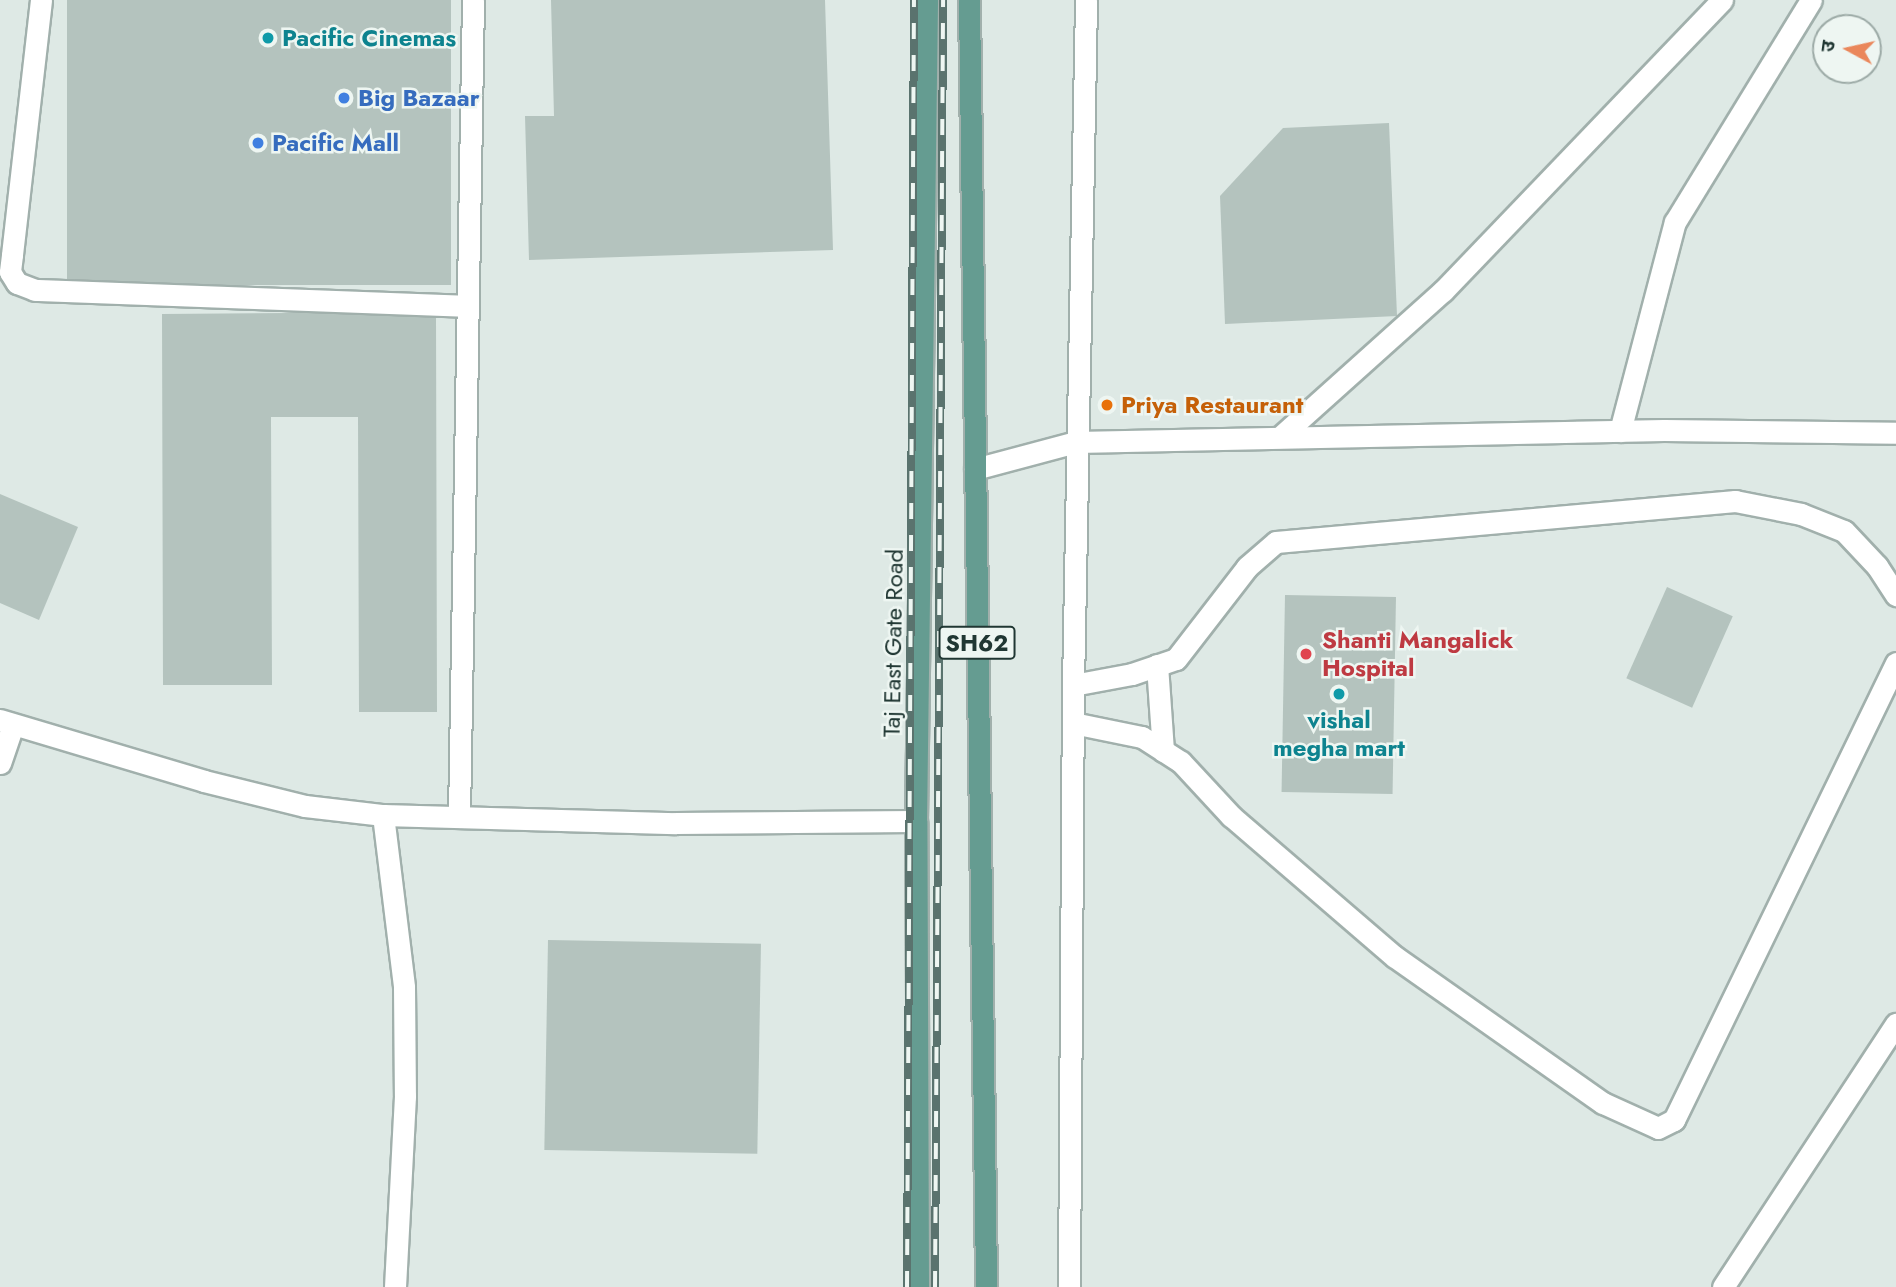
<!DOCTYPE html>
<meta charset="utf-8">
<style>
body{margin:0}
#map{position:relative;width:1896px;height:1287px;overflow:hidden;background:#dee9e5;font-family:Jost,"Noto Sans Devanagari",sans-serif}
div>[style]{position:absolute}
.building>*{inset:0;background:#b4c3be;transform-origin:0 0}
.roads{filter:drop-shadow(2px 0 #a1b0ac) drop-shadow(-2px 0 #a1b0ac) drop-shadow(0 2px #a1b0ac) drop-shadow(0 -2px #a1b0ac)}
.minor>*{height:21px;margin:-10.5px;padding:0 10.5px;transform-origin:10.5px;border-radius:10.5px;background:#fff}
.major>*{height:21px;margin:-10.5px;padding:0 10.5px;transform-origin:10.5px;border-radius:10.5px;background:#659c91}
.rail>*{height:8px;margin-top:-4px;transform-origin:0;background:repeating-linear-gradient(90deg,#eef6f2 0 16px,#5a736e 0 32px);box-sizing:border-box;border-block:2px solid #5a736e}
.dots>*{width:19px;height:19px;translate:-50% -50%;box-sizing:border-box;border:4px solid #eef6f2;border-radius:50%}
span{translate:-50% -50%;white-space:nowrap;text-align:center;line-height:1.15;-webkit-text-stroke:5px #eef6f2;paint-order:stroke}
.shield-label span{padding:2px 5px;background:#eef6f2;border:2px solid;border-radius:5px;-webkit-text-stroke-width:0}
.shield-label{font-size:23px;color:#203733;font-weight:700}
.culture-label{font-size:24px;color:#0d838f;font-weight:700}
.left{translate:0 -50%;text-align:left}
.shop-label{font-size:24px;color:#366cbe;font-weight:700}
.food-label{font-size:24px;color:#c56008;font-weight:700}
.health-label{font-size:24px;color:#be3a42;font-weight:700}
.street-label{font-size:24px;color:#203733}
.north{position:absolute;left:1812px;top:14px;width:70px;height:70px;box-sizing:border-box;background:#eef6f2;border:2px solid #9caaa6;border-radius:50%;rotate:278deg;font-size:19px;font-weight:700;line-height:28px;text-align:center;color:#203733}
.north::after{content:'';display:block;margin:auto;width:24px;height:32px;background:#ea875b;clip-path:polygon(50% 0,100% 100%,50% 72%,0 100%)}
</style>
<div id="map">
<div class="building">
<i style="left:67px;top:0;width:384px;height:285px"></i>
<i style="clip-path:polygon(551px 0,825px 0,833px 250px,529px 260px,525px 116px,554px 116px)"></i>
<i style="clip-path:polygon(1389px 123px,1397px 316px,1225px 324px,1220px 196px,1283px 128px)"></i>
<i style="clip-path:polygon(436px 312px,437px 712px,359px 712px,358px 417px,271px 417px,272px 685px,163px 685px,162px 314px)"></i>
<i style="clip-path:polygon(0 494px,78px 527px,39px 620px,0 603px)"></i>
<i style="left:1667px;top:587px;width:72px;height:100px;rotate:24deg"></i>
<i style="left:1285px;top:595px;width:111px;height:197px;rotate:1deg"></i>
<i style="left:548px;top:940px;width:213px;height:210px;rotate:1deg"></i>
</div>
<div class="roads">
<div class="minor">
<i style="left:41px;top:0;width:257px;rotate:96.5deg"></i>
<i style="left:12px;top:255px;width:17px;rotate:97deg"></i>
<i style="left:10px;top:272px;width:13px;rotate:58deg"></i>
<i style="left:17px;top:283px;width:19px;rotate:21deg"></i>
<i style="left:35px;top:290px;width:432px;rotate:2.1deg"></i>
<i style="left:1620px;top:431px;width:216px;rotate:-75.3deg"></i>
<i style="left:1675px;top:222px;width:260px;rotate:-58.5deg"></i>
<i style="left:1280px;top:437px;width:219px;rotate:-41.9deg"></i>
<i style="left:1443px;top:291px;width:403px;rotate:-46.2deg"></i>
<i style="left:975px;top:469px;width:105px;rotate:-15deg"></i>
<i style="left:1076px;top:442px;width:588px;rotate:-1.17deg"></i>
<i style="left:1664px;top:430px;width:232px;rotate:0.7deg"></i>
<i style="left:1157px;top:665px;width:86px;rotate:86deg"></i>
<i style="left:1073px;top:685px;width:60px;rotate:-10.6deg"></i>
<i style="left:1132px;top:674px;width:46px;rotate:-18.8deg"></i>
<i style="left:1176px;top:659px;width:116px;rotate:-52.3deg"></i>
<i style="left:1247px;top:567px;width:38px;rotate:-41deg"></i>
<i style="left:1276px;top:542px;width:461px;rotate:-5.1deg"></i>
<i style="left:1735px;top:501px;width:67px;rotate:11.1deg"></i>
<i style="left:1801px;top:514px;width:46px;rotate:21.6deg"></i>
<i style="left:1844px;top:531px;width:48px;rotate:46.7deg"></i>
<i style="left:1877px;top:566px;width:35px;rotate:57deg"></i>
<i style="left:0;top:720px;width:213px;rotate:16.6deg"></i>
<i style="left:204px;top:781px;width:104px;rotate:13.9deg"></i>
<i style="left:305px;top:806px;width:79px;rotate:6.6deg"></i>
<i style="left:383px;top:815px;width:293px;rotate:1.6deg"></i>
<i style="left:676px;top:823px;width:240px;rotate:-0.5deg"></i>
<i style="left:1073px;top:723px;width:70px;rotate:11.5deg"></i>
<i style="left:1142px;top:737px;width:46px;rotate:32.7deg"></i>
<i style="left:1181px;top:762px;width:74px;rotate:47.2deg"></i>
<i style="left:1231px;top:816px;width:216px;rotate:40.7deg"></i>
<i style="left:1395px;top:957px;width:254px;rotate:35.1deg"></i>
<i style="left:1603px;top:1103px;width:60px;rotate:24.4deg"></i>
<i style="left:1658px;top:1128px;width:18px;rotate:-27deg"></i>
<i style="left:1674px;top:1120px;width:508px;rotate:-64.09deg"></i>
<i style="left:0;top:763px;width:40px;rotate:-71.1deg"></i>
<i style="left:383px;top:815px;width:173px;rotate:83deg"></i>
<i style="left:404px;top:987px;width:109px;rotate:89.5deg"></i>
<i style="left:405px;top:1096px;width:191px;rotate:93deg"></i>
<i style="left:459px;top:817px;width:817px;rotate:-89.02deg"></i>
<i style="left:1069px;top:1287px;width:602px;rotate:-89.62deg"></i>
<i style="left:1073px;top:685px;width:685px;rotate:-88.91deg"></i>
<i style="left:1723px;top:1287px;width:315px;rotate:-56.7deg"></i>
</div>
<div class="major">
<i style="left:969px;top:0;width:1287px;rotate:89.24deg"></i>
<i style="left:918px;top:1287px;width:466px;rotate:-90.2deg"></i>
<i style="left:916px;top:821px;width:821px;rotate:-89.23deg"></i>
</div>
</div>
<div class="rail">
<i style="left:907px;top:1287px;width:1287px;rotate:-89.69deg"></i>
<i style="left:935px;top:1287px;width:1287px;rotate:-89.64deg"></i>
</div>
<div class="dots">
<i style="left:268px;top:38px;background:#0f9aa8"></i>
<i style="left:344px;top:98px;background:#3f7fe0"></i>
<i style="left:258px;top:143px;background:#3f7fe0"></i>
<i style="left:1107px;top:405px;background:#e8710a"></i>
<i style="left:1306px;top:654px;background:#e0444e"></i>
<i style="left:1339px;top:694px;background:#0f9aa8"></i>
</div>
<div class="shield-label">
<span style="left:977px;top:643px">SH62</span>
</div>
<div class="culture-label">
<span class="left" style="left:282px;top:38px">Pacific Cinemas</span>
<span style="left:1339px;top:734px">vishal<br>megha mart</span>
</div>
<div class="shop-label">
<span class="left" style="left:358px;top:98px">Big Bazaar</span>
<span class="left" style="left:272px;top:143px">Pacific Mall</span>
</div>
<div class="food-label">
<span class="left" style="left:1121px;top:405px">Priya Restaurant</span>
</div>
<div class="health-label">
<span class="left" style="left:1322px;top:654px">Shanti Mangalick<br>Hospital</span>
</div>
<div class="street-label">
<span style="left:893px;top:643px;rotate:-89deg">Taj East Gate Road</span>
</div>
<div class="north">उ</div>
</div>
